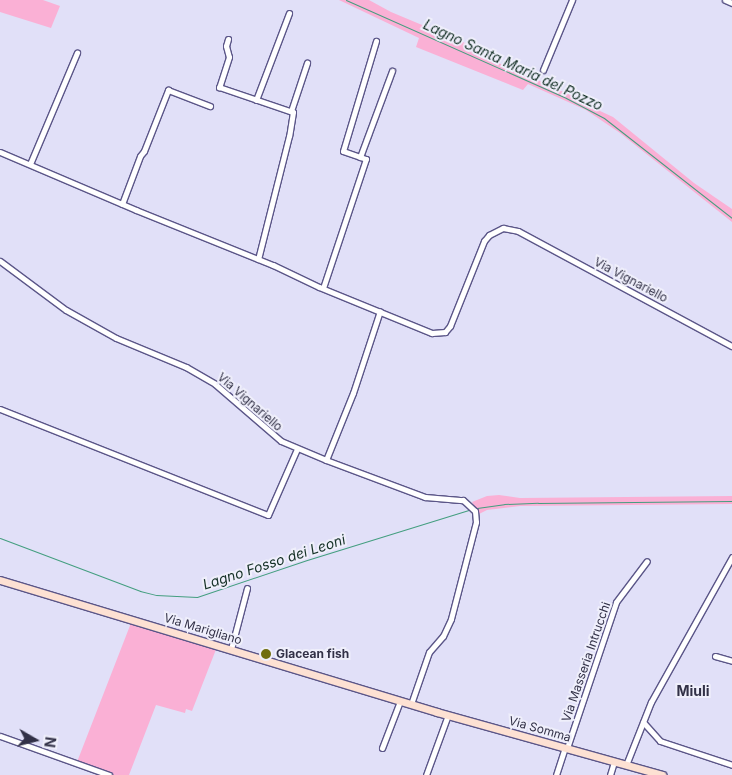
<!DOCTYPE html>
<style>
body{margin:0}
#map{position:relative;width:732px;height:775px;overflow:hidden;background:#e1e0f8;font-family:Inter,sans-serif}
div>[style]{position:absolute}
.green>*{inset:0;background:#fab0d5}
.stream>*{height:1px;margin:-0.5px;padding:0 0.5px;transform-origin:0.5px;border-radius:0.5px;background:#439e7f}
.roads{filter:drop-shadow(1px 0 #5b5688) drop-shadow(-1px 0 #5b5688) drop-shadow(0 1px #5b5688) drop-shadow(0 -1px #5b5688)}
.street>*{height:5px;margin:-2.5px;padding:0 2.5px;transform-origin:2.5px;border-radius:2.5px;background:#fff}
.secondary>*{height:7px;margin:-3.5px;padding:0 3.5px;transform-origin:3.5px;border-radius:3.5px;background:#fde1d3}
.dots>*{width:14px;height:14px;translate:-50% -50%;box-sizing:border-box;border:2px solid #efeffb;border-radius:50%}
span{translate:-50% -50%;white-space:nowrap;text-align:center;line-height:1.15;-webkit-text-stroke:4px #efeffb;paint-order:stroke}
.street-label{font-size:12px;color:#323147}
.poi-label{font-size:12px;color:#323147;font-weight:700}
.left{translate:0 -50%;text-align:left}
.water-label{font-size:14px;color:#153127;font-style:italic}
.neighbourhood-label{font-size:14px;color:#323147;font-weight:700}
.north{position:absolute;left:10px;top:715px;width:50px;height:50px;-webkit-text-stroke:4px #efeffb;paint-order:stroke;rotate:98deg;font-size:14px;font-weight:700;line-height:20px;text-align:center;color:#323147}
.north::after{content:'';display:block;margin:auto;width:18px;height:22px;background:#323147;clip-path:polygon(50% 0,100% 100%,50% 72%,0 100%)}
</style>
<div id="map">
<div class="green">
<i style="clip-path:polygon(0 0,43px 0,60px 6px,51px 28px,0 12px)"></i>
<i style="clip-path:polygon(339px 0,369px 0,391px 12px,489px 53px,487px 58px,542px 82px,546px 81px,559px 90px,601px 108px,600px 111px,613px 117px,694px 183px,732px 209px,732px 222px,620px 133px,586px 110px,528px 84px,523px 90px,416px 47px,419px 38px)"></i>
<i style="clip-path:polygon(499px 495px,520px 498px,732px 496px,732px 504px,520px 506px,487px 510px,479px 514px,472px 502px,487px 496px)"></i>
<i style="clip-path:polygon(131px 623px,216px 649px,215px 652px,192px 711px,186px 709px,185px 713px,156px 705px,129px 775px,113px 775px,77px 762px)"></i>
</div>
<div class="stream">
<i style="left:346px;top:0;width:241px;rotate:24deg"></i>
<i style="left:566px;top:98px;width:43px;rotate:27.8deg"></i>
<i style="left:604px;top:118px;width:162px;rotate:38deg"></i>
<i style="left:477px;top:508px;width:27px;rotate:-8deg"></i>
<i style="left:504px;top:504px;width:34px;rotate:-2deg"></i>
<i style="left:538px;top:503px;width:194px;rotate:-0.6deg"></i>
<i style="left:0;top:538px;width:150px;rotate:20.7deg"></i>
<i style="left:140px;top:591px;width:16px;rotate:14deg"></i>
<i style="left:156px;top:595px;width:41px;rotate:2.8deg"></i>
<i style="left:197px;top:597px;width:116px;rotate:-18.6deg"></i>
<i style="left:307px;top:560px;width:170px;rotate:-17.2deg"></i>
</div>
<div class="roads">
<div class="street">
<i style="left:725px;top:0;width:8px;rotate:23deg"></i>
<i style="left:228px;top:39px;width:7px;rotate:106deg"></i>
<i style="left:226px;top:46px;width:11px;rotate:75deg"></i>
<i style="left:229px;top:57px;width:32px;rotate:108deg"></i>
<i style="left:219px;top:87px;width:78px;rotate:18.7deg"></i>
<i style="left:293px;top:112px;width:24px;rotate:99deg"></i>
<i style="left:289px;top:136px;width:127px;rotate:104.1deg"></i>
<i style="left:543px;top:70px;width:76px;rotate:-67.5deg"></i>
<i style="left:256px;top:100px;width:93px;rotate:-69.2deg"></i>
<i style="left:291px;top:111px;width:51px;rotate:-71.6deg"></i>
<i style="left:0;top:152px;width:148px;rotate:23.1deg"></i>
<i style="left:136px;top:210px;width:148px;rotate:21.9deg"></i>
<i style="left:273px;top:265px;width:51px;rotate:25.6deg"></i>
<i style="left:319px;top:287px;width:122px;rotate:22.2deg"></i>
<i style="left:432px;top:333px;width:13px;rotate:-4deg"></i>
<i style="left:445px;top:332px;width:8px;rotate:-50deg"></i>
<i style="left:450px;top:326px;width:92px;rotate:-68.2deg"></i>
<i style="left:484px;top:241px;width:8px;rotate:-50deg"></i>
<i style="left:489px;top:235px;width:16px;rotate:-27deg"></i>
<i style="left:503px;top:228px;width:15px;rotate:11deg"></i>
<i style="left:518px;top:231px;width:243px;rotate:28.3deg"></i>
<i style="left:360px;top:157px;width:92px;rotate:-69.6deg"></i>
<i style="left:30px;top:164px;width:121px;rotate:-67.1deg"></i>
<i style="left:122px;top:204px;width:51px;rotate:-69.4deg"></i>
<i style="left:140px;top:156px;width:6px;rotate:-51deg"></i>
<i style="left:144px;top:151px;width:66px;rotate:-68.5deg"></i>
<i style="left:168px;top:90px;width:45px;rotate:20.9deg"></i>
<i style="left:0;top:261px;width:82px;rotate:36.6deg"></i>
<i style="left:66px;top:310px;width:57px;rotate:29.2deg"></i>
<i style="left:116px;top:338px;width:76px;rotate:22.5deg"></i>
<i style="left:186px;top:367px;width:34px;rotate:30deg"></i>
<i style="left:215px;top:384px;width:87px;rotate:40.8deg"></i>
<i style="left:281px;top:441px;width:49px;rotate:22.9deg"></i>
<i style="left:326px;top:460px;width:72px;rotate:-68.1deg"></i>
<i style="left:353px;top:393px;width:86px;rotate:-71.8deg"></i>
<i style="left:323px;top:288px;width:136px;rotate:-71.6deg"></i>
<i style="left:366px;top:159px;width:24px;rotate:-161deg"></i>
<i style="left:343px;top:151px;width:115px;rotate:-73.3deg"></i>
<i style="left:0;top:409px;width:288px;rotate:21.6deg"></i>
<i style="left:268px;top:515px;width:72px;rotate:-66.3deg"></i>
<i style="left:326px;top:460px;width:106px;rotate:20.5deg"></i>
<i style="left:425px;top:497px;width:38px;rotate:5deg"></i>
<i style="left:463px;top:500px;width:16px;rotate:43deg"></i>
<i style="left:475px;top:511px;width:11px;rotate:85deg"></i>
<i style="left:476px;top:522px;width:100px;rotate:104.5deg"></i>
<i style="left:451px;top:619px;width:19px;rotate:115deg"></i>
<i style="left:443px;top:636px;width:21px;rotate:131deg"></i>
<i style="left:429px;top:652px;width:55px;rotate:109.1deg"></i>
<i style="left:231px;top:649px;width:63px;rotate:-75.3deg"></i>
<i style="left:715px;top:656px;width:18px;rotate:16deg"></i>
<i style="left:643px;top:722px;width:25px;rotate:48deg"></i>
<i style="left:660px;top:741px;width:76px;rotate:18.4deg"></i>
<i style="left:0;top:736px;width:116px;rotate:19.7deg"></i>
<i style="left:382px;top:748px;width:50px;rotate:-69deg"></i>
<i style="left:567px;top:748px;width:154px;rotate:-71.4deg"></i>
<i style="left:616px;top:602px;width:51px;rotate:-52.9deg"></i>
<i style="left:626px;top:765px;width:68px;rotate:-68.4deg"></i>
<i style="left:651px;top:702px;width:166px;rotate:-60.8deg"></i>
<i style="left:426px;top:775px;width:64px;rotate:-69.9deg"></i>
<i style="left:556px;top:775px;width:28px;rotate:-72deg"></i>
<i style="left:610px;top:775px;width:14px;rotate:-73deg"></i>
</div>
<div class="secondary">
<i style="left:0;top:580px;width:457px;rotate:16.8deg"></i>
<i style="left:437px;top:712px;width:234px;rotate:15.6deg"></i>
</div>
</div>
<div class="dots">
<i style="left:266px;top:654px;background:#716e0f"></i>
</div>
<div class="street-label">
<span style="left:631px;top:280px;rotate:28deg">Via Vignariello</span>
<span style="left:250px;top:402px;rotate:41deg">Via Vignariello</span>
<span style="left:203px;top:629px;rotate:17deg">Via Marigliano</span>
<span style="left:586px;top:662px;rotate:-71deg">Via Masseria Intrucchi</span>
<span style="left:540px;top:729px;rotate:16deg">Via Somma</span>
</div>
<div class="poi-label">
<span class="left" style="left:276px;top:654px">Glacean fish</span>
</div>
<div class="water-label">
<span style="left:513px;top:65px;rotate:25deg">Lagno Santa Maria del Pozzo</span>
<span style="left:274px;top:562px;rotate:-18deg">Lagno Fosso dei Leoni</span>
</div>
<div class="neighbourhood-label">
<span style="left:693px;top:691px">Miuli</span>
</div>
<div class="north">N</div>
</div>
